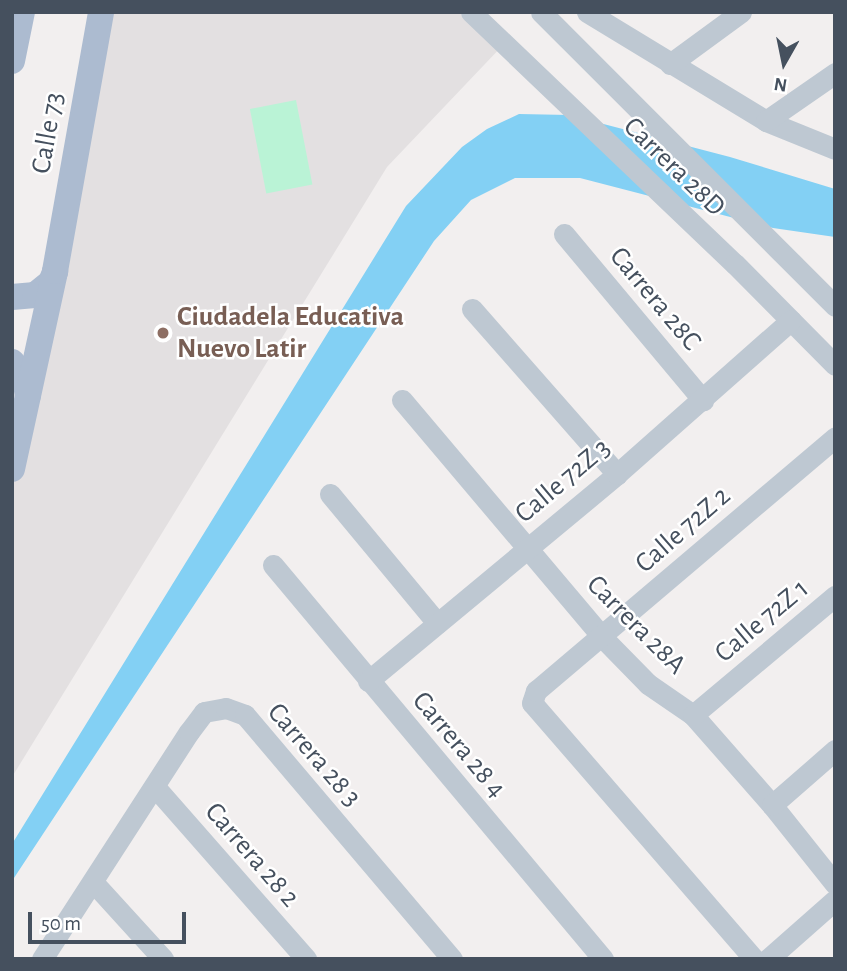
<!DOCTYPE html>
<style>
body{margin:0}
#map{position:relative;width:847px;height:971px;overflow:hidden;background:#f2efef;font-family:"Alegreya Sans",sans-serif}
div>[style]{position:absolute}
.education>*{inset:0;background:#e3e0e1}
.green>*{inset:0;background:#baf3d6;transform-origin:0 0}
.water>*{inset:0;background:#83d0f4}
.minor>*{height:21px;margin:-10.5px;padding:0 10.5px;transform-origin:10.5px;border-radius:10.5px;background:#bec8d2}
.major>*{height:26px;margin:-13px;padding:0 13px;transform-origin:13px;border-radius:13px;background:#acbbd0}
.dots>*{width:19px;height:19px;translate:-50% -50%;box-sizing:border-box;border:4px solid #fff;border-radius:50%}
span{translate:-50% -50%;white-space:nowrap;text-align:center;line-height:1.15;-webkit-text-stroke:5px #fff;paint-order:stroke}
.street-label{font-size:28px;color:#45505e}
.education-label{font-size:28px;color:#785e54;font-weight:700}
.left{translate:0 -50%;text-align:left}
.frame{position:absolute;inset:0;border:14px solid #45505e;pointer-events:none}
.north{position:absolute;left:749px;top:28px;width:70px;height:70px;-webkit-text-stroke:5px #fff;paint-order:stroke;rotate:189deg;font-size:19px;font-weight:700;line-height:28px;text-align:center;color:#45505e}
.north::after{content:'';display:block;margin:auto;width:24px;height:32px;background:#45505e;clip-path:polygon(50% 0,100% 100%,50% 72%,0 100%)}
.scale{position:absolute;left:28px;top:912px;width:158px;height:32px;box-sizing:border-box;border:4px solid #45505e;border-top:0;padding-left:9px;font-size:21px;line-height:24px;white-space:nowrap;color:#45505e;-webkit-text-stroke:5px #fff;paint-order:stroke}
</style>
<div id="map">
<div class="education">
<i style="clip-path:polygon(101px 12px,471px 12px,504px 44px,387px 167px,12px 777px,12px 469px)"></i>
</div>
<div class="green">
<i style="left:296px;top:100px;width:86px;height:47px;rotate:79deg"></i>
</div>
<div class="water">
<i style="clip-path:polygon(519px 114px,569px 115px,730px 157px,835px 189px,835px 237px,773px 228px,580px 178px,515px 178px,471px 200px,434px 241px,12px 881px,12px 844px,406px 206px,462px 147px,487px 129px)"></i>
</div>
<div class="minor">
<i style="left:471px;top:12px;width:365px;rotate:43.7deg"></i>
<i style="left:735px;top:264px;width:142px;rotate:45.3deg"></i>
<i style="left:541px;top:12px;width:416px;rotate:45deg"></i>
<i style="left:587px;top:12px;width:210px;rotate:31.3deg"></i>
<i style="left:766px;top:121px;width:74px;rotate:22.1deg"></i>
<i style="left:670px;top:64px;width:88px;rotate:-36.2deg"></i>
<i style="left:766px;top:121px;width:84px;rotate:-34.8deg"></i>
<i style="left:564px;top:234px;width:217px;rotate:50.1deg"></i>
<i style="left:472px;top:309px;width:220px;rotate:48.7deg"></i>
<i style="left:402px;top:400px;width:310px;rotate:49.8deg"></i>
<i style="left:602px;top:637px;width:66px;rotate:45.6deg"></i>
<i style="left:648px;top:684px;width:55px;rotate:34.6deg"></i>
<i style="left:693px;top:715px;width:120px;rotate:48.7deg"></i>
<i style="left:772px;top:805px;width:101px;rotate:51.4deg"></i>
<i style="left:330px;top:494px;width:168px;rotate:50.3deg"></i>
<i style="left:273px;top:565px;width:514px;rotate:50.05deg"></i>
<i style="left:368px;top:681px;width:324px;rotate:-39.7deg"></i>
<i style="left:617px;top:474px;width:232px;rotate:-41.5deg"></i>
<i style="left:693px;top:715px;width:185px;rotate:-40deg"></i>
<i style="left:155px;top:787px;width:229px;rotate:48.7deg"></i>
<i style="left:772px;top:805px;width:84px;rotate:-41.1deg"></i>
<i style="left:93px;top:882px;width:104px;rotate:47.7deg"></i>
<i style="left:42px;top:959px;width:270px;rotate:-57.1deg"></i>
<i style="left:189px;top:732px;width:25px;rotate:-53deg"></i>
<i style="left:204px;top:712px;width:22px;rotate:-10deg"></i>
<i style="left:226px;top:708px;width:20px;rotate:20deg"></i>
<i style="left:245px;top:715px;width:320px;rotate:49.7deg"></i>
<i style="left:754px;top:959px;width:339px;rotate:-130.9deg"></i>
<i style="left:532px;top:703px;width:13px;rotate:-72deg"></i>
<i style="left:536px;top:691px;width:392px;rotate:-40.3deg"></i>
<i style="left:768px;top:959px;width:89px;rotate:-41.4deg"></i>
</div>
<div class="major">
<i style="left:12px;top:61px;width:50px;rotate:-78.5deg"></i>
<i style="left:12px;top:297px;width:23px;rotate:-5deg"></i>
<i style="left:35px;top:295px;width:21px;rotate:-39deg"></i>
<i style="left:51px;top:282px;width:11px;rotate:-68deg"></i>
<i style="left:12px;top:362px;width:21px;rotate:51deg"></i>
<i style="left:25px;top:378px;width:18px;rotate:81deg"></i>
<i style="left:12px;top:469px;width:203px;rotate:-77.7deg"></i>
<i style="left:55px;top:271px;width:263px;rotate:-79.9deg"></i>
</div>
<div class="dots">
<i style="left:163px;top:333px;background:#8d6e63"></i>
</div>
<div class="street-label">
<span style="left:48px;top:133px;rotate:-80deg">Calle 73</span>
<span style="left:674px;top:167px;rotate:44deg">Carrera 28D</span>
<span style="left:655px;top:299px;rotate:50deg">Carrera 28C</span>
<span style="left:563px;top:481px;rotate:-40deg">Calle 72Z 3</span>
<span style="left:683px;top:530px;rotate:-41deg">Calle 72Z 2</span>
<span style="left:762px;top:621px;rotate:-40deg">Calle 72Z 1</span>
<span style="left:636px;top:625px;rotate:45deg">Carrera 28A</span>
<span style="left:459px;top:745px;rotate:50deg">Carrera 28 4</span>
<span style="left:314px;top:755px;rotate:49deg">Carrera 28 3</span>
<span style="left:252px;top:855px;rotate:49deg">Carrera 28 2</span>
</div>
<div class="education-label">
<span class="left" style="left:177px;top:333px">Ciudadela Educativa<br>Nuevo Latir</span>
</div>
<div class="frame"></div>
<div class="north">N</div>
<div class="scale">50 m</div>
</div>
